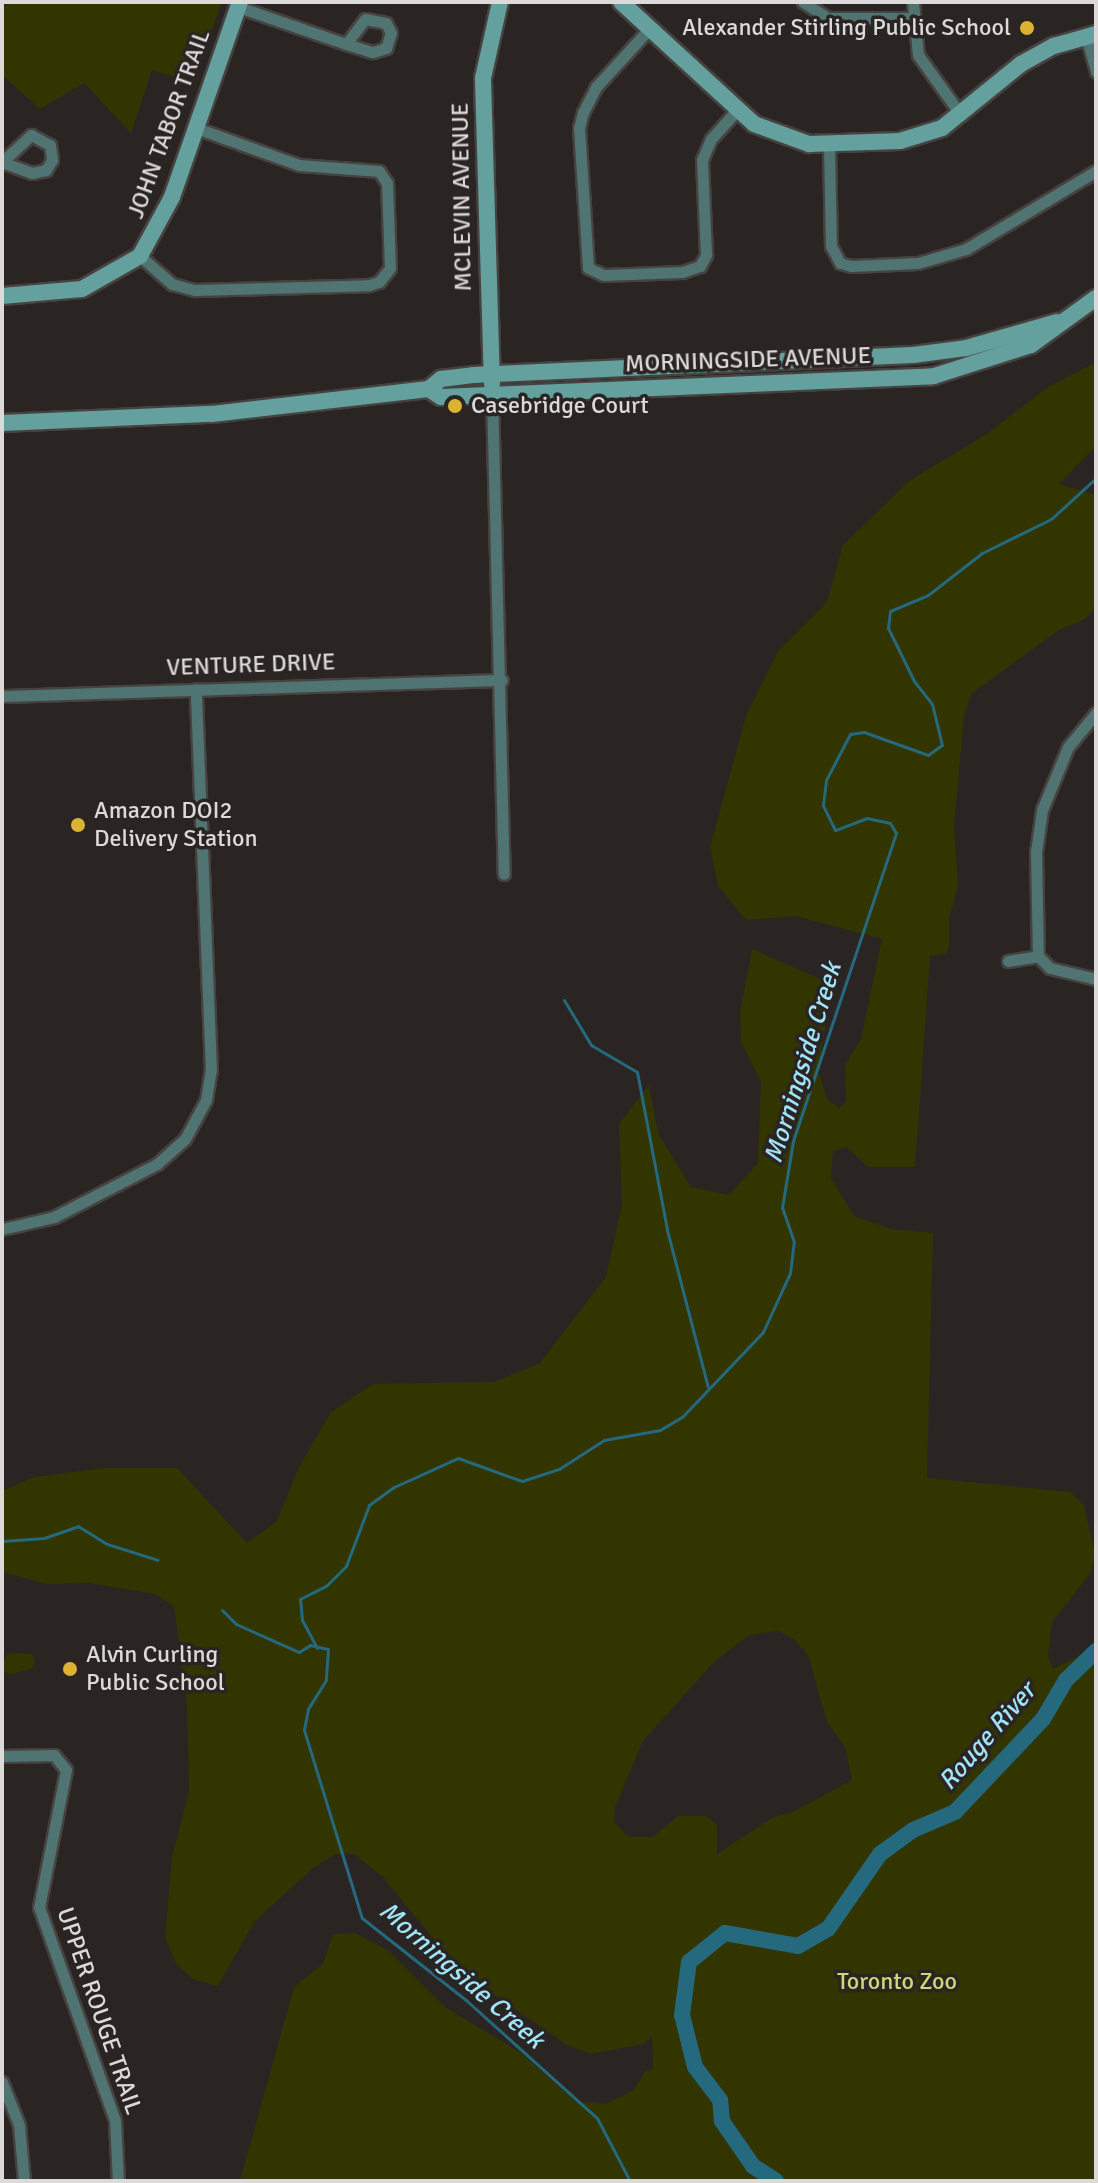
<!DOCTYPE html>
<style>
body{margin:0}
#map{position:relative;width:1098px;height:2183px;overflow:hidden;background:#2a2523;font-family:Signika,sans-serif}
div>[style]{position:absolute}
.green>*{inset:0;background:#333500}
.stream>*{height:3px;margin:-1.5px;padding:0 1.5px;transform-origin:1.5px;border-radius:1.5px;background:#24697d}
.river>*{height:16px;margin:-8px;padding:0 8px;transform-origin:8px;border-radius:8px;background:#24697d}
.roads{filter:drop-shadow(2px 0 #464240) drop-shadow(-2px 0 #464240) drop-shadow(0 2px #464240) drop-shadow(0 -2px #464240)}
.street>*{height:11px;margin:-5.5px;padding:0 5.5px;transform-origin:5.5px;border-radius:5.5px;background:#4f7472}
.secondary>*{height:16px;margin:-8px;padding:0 8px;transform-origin:8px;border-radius:8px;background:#64a09d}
.dots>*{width:22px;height:22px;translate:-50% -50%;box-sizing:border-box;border:4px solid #2a2523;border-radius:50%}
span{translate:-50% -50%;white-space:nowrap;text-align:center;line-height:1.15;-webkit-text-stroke:7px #2a2523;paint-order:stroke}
.poi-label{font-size:24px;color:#dcd9d8}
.right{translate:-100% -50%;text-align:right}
.left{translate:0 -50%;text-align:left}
.street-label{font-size:24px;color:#dcd9d8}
.park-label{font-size:24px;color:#d0d674}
.water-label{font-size:26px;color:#a0e3fa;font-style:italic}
.frame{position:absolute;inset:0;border:4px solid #dcd9d8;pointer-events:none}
</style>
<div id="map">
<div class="green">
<i style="clip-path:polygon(8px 2px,222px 2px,193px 83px,152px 70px,131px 133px,84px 83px,40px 109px,2px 75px,2px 11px)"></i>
<i style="clip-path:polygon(evenodd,1096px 362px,1096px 446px,1059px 484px,1096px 495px,1096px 606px,1085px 619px,1059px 630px,971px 694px,964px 717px,954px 826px,958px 885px,949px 919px,949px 947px,946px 954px,930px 956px,915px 1167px,868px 1167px,847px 1147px,833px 1151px,831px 1178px,854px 1216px,891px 1229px,933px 1233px,927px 1478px,1071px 1492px,1084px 1505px,1095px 1554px,1090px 1574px,1052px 1622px,1048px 1656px,1053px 1669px,1096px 1647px,1096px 2181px,240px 2181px,294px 1987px,323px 1964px,333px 1934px,355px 1933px,389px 1951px,445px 2007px,521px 2053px,576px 2101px,606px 2104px,634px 2090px,645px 2071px,653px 2069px,652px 2037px,643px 2044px,591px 2054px,567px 2045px,485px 1988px,436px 1942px,383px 1877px,354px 1854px,335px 1854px,312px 1869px,254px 1922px,218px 1986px,193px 1979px,176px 1964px,165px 1937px,172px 1857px,189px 1791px,187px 1703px,174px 1606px,155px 1594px,89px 1583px,47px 1584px,2px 1572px,2px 1491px,34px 1477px,104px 1468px,177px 1468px,247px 1543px,277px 1521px,298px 1469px,331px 1412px,373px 1384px,494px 1382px,540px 1363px,606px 1277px,622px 1204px,619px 1124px,649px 1085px,658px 1133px,691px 1187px,729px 1195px,758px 1163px,761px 1082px,741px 1042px,740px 1012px,752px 949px,820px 979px,831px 992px,818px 1071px,827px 1099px,839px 1108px,846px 1102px,845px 1065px,861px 1039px,882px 939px,796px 916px,746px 920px,718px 886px,710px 847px,746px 716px,778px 651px,827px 602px,843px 545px,909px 481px,987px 434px,1048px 387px,1096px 362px,778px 1631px,795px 1640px,808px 1655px,827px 1722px,845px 1747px,852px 1780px,793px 1812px,772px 1818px,717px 1854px,717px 1825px,706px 1816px,678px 1816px,653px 1837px,629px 1837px,614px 1822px,615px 1807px,643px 1741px,713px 1663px,749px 1635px,778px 1631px)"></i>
<i style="clip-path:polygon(7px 1653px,32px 1654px,35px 1663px,31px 1669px,9px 1674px,2px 1670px)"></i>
</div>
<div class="stream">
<i style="left:564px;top:1000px;width:52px;rotate:59deg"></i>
<i style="left:591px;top:1045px;width:53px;rotate:30.4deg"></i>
<i style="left:637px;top:1072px;width:161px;rotate:79.2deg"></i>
<i style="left:667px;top:1230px;width:162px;rotate:75.4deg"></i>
<i style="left:2px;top:1541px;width:42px;rotate:-4.1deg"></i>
<i style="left:44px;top:1538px;width:36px;rotate:-19deg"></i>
<i style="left:78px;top:1526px;width:34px;rotate:32deg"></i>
<i style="left:107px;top:1544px;width:53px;rotate:17.4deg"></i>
<i style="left:222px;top:1610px;width:20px;rotate:45deg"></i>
<i style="left:236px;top:1624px;width:69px;rotate:24deg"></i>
<i style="left:299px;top:1652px;width:13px;rotate:-32deg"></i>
<i style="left:310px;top:1645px;width:18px;rotate:13deg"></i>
<i style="left:328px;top:1649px;width:31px;rotate:94deg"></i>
<i style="left:326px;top:1680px;width:34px;rotate:122deg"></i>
<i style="left:308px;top:1709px;width:21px;rotate:101deg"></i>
<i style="left:304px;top:1730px;width:197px;rotate:72.9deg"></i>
<i style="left:362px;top:1918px;width:134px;rotate:38.3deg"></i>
<i style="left:467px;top:2001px;width:175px;rotate:42deg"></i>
<i style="left:597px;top:2118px;width:71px;rotate:62.4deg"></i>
<i style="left:317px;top:1648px;width:32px;rotate:-118deg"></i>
<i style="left:302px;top:1620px;width:21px;rotate:-95deg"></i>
<i style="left:300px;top:1599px;width:29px;rotate:-27deg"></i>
<i style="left:326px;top:1586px;width:28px;rotate:-45deg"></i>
<i style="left:346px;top:1566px;width:65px;rotate:-69.3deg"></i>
<i style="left:369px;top:1505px;width:31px;rotate:-36deg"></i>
<i style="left:394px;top:1487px;width:70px;rotate:-24.4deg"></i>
<i style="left:458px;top:1458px;width:68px;rotate:19.8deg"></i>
<i style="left:522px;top:1481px;width:39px;rotate:-18deg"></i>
<i style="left:559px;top:1469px;width:54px;rotate:-32.8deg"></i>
<i style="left:604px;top:1440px;width:57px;rotate:-10.1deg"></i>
<i style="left:660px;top:1430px;width:27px;rotate:-31deg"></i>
<i style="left:683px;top:1416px;width:116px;rotate:-46.4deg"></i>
<i style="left:763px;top:1332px;width:65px;rotate:-65.4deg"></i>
<i style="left:790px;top:1273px;width:31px;rotate:-83deg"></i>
<i style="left:794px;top:1242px;width:36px;rotate:-109deg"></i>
<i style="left:782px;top:1208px;width:68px;rotate:-80.7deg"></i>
<i style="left:793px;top:1141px;width:325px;rotate:-71.5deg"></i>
<i style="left:896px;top:833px;width:12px;rotate:-121deg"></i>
<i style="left:890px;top:823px;width:24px;rotate:-168deg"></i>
<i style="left:867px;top:818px;width:34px;rotate:159deg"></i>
<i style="left:835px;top:830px;width:28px;rotate:-116deg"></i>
<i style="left:823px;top:805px;width:25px;rotate:-83deg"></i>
<i style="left:826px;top:780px;width:52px;rotate:-62.4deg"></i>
<i style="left:850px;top:734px;width:14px;rotate:-8deg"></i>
<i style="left:864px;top:732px;width:68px;rotate:19.8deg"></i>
<i style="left:928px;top:755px;width:17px;rotate:-36deg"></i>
<i style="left:942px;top:745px;width:42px;rotate:-103.7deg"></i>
<i style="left:932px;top:704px;width:29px;rotate:-128deg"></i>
<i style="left:914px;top:681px;width:59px;rotate:-116.1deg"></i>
<i style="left:888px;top:628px;width:17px;rotate:-83deg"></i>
<i style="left:890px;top:611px;width:41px;rotate:-22.8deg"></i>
<i style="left:928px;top:595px;width:68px;rotate:-37.9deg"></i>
<i style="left:982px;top:553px;width:77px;rotate:-26.2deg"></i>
<i style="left:1051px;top:519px;width:61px;rotate:-42.3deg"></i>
</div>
<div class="river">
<i style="left:776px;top:2181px;width:27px;rotate:-147deg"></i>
<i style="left:753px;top:2166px;width:55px;rotate:-124.6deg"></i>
<i style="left:722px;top:2121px;width:21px;rotate:-95deg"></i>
<i style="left:720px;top:2100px;width:41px;rotate:-127.1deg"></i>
<i style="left:695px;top:2067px;width:54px;rotate:-104deg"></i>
<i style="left:682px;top:2015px;width:53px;rotate:-82.5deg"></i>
<i style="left:689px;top:1962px;width:46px;rotate:-38.9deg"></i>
<i style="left:725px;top:1933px;width:74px;rotate:10.1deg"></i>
<i style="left:798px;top:1946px;width:34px;rotate:-30deg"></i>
<i style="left:828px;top:1929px;width:91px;rotate:-55.3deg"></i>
<i style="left:880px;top:1854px;width:41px;rotate:-36deg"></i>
<i style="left:913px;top:1830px;width:46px;rotate:-23.2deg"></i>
<i style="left:955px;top:1812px;width:128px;rotate:-46.6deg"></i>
<i style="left:1043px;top:1719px;width:45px;rotate:-59.5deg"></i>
<i style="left:1066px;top:1680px;width:42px;rotate:-44deg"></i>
</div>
<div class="roads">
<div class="street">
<i style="left:803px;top:2px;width:30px;rotate:33deg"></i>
<i style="left:828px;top:18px;width:85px"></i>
<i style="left:913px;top:2px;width:53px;rotate:84.6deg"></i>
<i style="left:918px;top:55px;width:74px;rotate:54.4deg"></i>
<i style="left:238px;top:7px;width:16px;rotate:18deg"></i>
<i style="left:253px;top:12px;width:98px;rotate:19deg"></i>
<i style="left:346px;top:44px;width:28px;rotate:17deg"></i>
<i style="left:373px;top:52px;width:14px;rotate:-17deg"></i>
<i style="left:386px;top:48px;width:16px;rotate:-72deg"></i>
<i style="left:391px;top:33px;width:11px;rotate:-117deg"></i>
<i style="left:386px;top:23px;width:21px;rotate:-169deg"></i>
<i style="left:365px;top:19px;width:31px;rotate:127deg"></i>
<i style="left:650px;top:28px;width:80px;rotate:132.5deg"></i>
<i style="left:596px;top:87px;width:28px;rotate:117deg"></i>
<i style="left:583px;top:112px;width:16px;rotate:104deg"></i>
<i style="left:579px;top:128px;width:140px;rotate:86.3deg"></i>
<i style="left:588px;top:268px;width:17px;rotate:24deg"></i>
<i style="left:604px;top:275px;width:78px;rotate:-2.2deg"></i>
<i style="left:682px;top:272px;width:19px;rotate:-18deg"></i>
<i style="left:700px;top:266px;width:13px;rotate:-61deg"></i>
<i style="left:706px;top:255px;width:95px;rotate:-92.4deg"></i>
<i style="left:702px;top:160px;width:23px;rotate:-67deg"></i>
<i style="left:711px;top:139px;width:39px;rotate:-48deg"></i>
<i style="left:1086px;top:36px;width:37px;rotate:74deg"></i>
<i style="left:31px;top:135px;width:21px;rotate:28deg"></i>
<i style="left:50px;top:145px;width:15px;rotate:82deg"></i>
<i style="left:52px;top:160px;width:12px;rotate:121deg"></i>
<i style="left:46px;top:170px;width:14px;rotate:168deg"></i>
<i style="left:32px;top:173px;width:32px;rotate:-160deg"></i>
<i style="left:2px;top:162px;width:40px;rotate:-43deg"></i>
<i style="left:829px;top:145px;width:101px;rotate:88.9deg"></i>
<i style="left:831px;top:246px;width:19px;rotate:62deg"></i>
<i style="left:840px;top:263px;width:11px;rotate:15deg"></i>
<i style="left:851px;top:266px;width:67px;rotate:-2.6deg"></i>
<i style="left:918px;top:263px;width:50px;rotate:-16.3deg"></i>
<i style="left:966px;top:249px;width:152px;rotate:-31deg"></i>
<i style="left:140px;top:256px;width:43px;rotate:41.2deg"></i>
<i style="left:172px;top:284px;width:24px;rotate:15deg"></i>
<i style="left:195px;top:290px;width:174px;rotate:-1.6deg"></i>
<i style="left:369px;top:285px;width:10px;rotate:-17deg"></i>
<i style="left:379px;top:282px;width:18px;rotate:-52deg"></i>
<i style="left:390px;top:268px;width:85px;rotate:-92deg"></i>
<i style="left:387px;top:183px;width:14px;rotate:-124deg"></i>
<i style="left:379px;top:171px;width:80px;rotate:-175.7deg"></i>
<i style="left:299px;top:165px;width:109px;rotate:-160.2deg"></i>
<i style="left:492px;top:394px;width:480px;rotate:88.6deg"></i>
<i style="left:2px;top:696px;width:500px;rotate:-1.83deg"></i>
<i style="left:1096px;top:713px;width:44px;rotate:129.5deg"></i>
<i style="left:1068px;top:747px;width:68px;rotate:112.4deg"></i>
<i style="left:1042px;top:810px;width:42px;rotate:98.1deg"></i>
<i style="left:1036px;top:852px;width:104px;rotate:88.9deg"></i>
<i style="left:1038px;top:956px;width:17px;rotate:45deg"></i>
<i style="left:1050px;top:968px;width:47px;rotate:13.4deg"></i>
<i style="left:1008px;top:961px;width:30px;rotate:-9deg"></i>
<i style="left:2px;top:1229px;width:53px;rotate:-13deg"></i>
<i style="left:54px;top:1217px;width:116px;rotate:-27.2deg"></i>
<i style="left:157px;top:1164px;width:38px;rotate:-42deg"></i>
<i style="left:185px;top:1139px;width:44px;rotate:-61.7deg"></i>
<i style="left:206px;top:1100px;width:30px;rotate:-81deg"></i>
<i style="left:211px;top:1070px;width:381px;rotate:-92.3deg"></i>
<i style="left:2px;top:1756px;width:52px;rotate:-1.1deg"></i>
<i style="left:54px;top:1755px;width:19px;rotate:51deg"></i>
<i style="left:66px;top:1770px;width:140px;rotate:101.1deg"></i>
<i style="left:39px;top:1907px;width:226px;rotate:70.4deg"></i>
<i style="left:115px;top:2120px;width:61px;rotate:87.2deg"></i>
<i style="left:2px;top:2082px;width:46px;rotate:68.4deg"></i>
<i style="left:19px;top:2125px;width:56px;rotate:84.9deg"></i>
</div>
<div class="secondary">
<i style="left:621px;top:2px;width:180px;rotate:42.5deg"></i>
<i style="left:754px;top:124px;width:59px;rotate:20deg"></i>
<i style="left:809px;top:144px;width:91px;rotate:-1.9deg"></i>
<i style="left:900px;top:141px;width:44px;rotate:-17.2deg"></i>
<i style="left:942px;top:128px;width:102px;rotate:-39deg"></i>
<i style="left:1021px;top:64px;width:38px;rotate:-29deg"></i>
<i style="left:1054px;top:46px;width:44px;rotate:-15.9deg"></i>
<i style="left:2px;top:296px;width:80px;rotate:-5deg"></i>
<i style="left:82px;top:289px;width:67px;rotate:-29.6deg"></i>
<i style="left:140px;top:256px;width:67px;rotate:-61.5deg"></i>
<i style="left:172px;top:197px;width:207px;rotate:-70.8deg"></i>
<i style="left:492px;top:384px;width:306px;rotate:-91.7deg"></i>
<i style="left:483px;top:78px;width:78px;rotate:-77.4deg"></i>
<i style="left:429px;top:389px;width:14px;rotate:34deg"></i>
<i style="left:441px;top:397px;width:493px;rotate:-2.4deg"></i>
<i style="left:934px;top:376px;width:102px;rotate:-17.7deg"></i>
<i style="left:1031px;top:345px;width:80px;rotate:-35.9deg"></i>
<i style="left:2px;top:423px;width:210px;rotate:-2.5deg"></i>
<i style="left:212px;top:414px;width:218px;rotate:-6.6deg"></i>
<i style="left:429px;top:389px;width:16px;rotate:-40deg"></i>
<i style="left:441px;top:379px;width:32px;rotate:-7deg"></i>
<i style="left:473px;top:375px;width:440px;rotate:-2.6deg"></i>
<i style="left:913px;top:355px;width:53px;rotate:-7.5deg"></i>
<i style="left:966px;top:348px;width:95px;rotate:-15.9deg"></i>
</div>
</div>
<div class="dots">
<i style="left:1027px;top:28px;background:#dcb233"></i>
<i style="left:455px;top:406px;background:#dcb233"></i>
<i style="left:78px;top:825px;background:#dcb233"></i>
<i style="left:70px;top:1669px;background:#dcb233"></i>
</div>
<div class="poi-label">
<span class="right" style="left:1011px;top:28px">Alexander Stirling Public School</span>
<span class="left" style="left:471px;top:406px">Casebridge Court</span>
<span class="left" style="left:94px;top:825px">Amazon DOI2<br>Delivery Station</span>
<span class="left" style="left:86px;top:1669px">Alvin Curling<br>Public School</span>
</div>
<div class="street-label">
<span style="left:169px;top:124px;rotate:-70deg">JOHN TABOR TRAIL</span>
<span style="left:462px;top:197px;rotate:-91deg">MCLEVIN AVENUE</span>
<span style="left:748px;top:360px;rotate:-2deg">MORNINGSIDE AVENUE</span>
<span style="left:251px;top:665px;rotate:-2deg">VENTURE DRIVE</span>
<span style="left:99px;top:2011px;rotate:71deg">UPPER ROUGE TRAIL</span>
</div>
<div class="park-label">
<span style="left:897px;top:1982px">Toronto Zoo</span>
</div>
<div class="water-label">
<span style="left:804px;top:1063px;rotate:-73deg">Morningside Creek</span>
<span style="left:988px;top:1737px;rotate:-49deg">Rouge River</span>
<span style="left:461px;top:1976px;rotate:41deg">Morningside Creek</span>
</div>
<div class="frame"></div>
</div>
